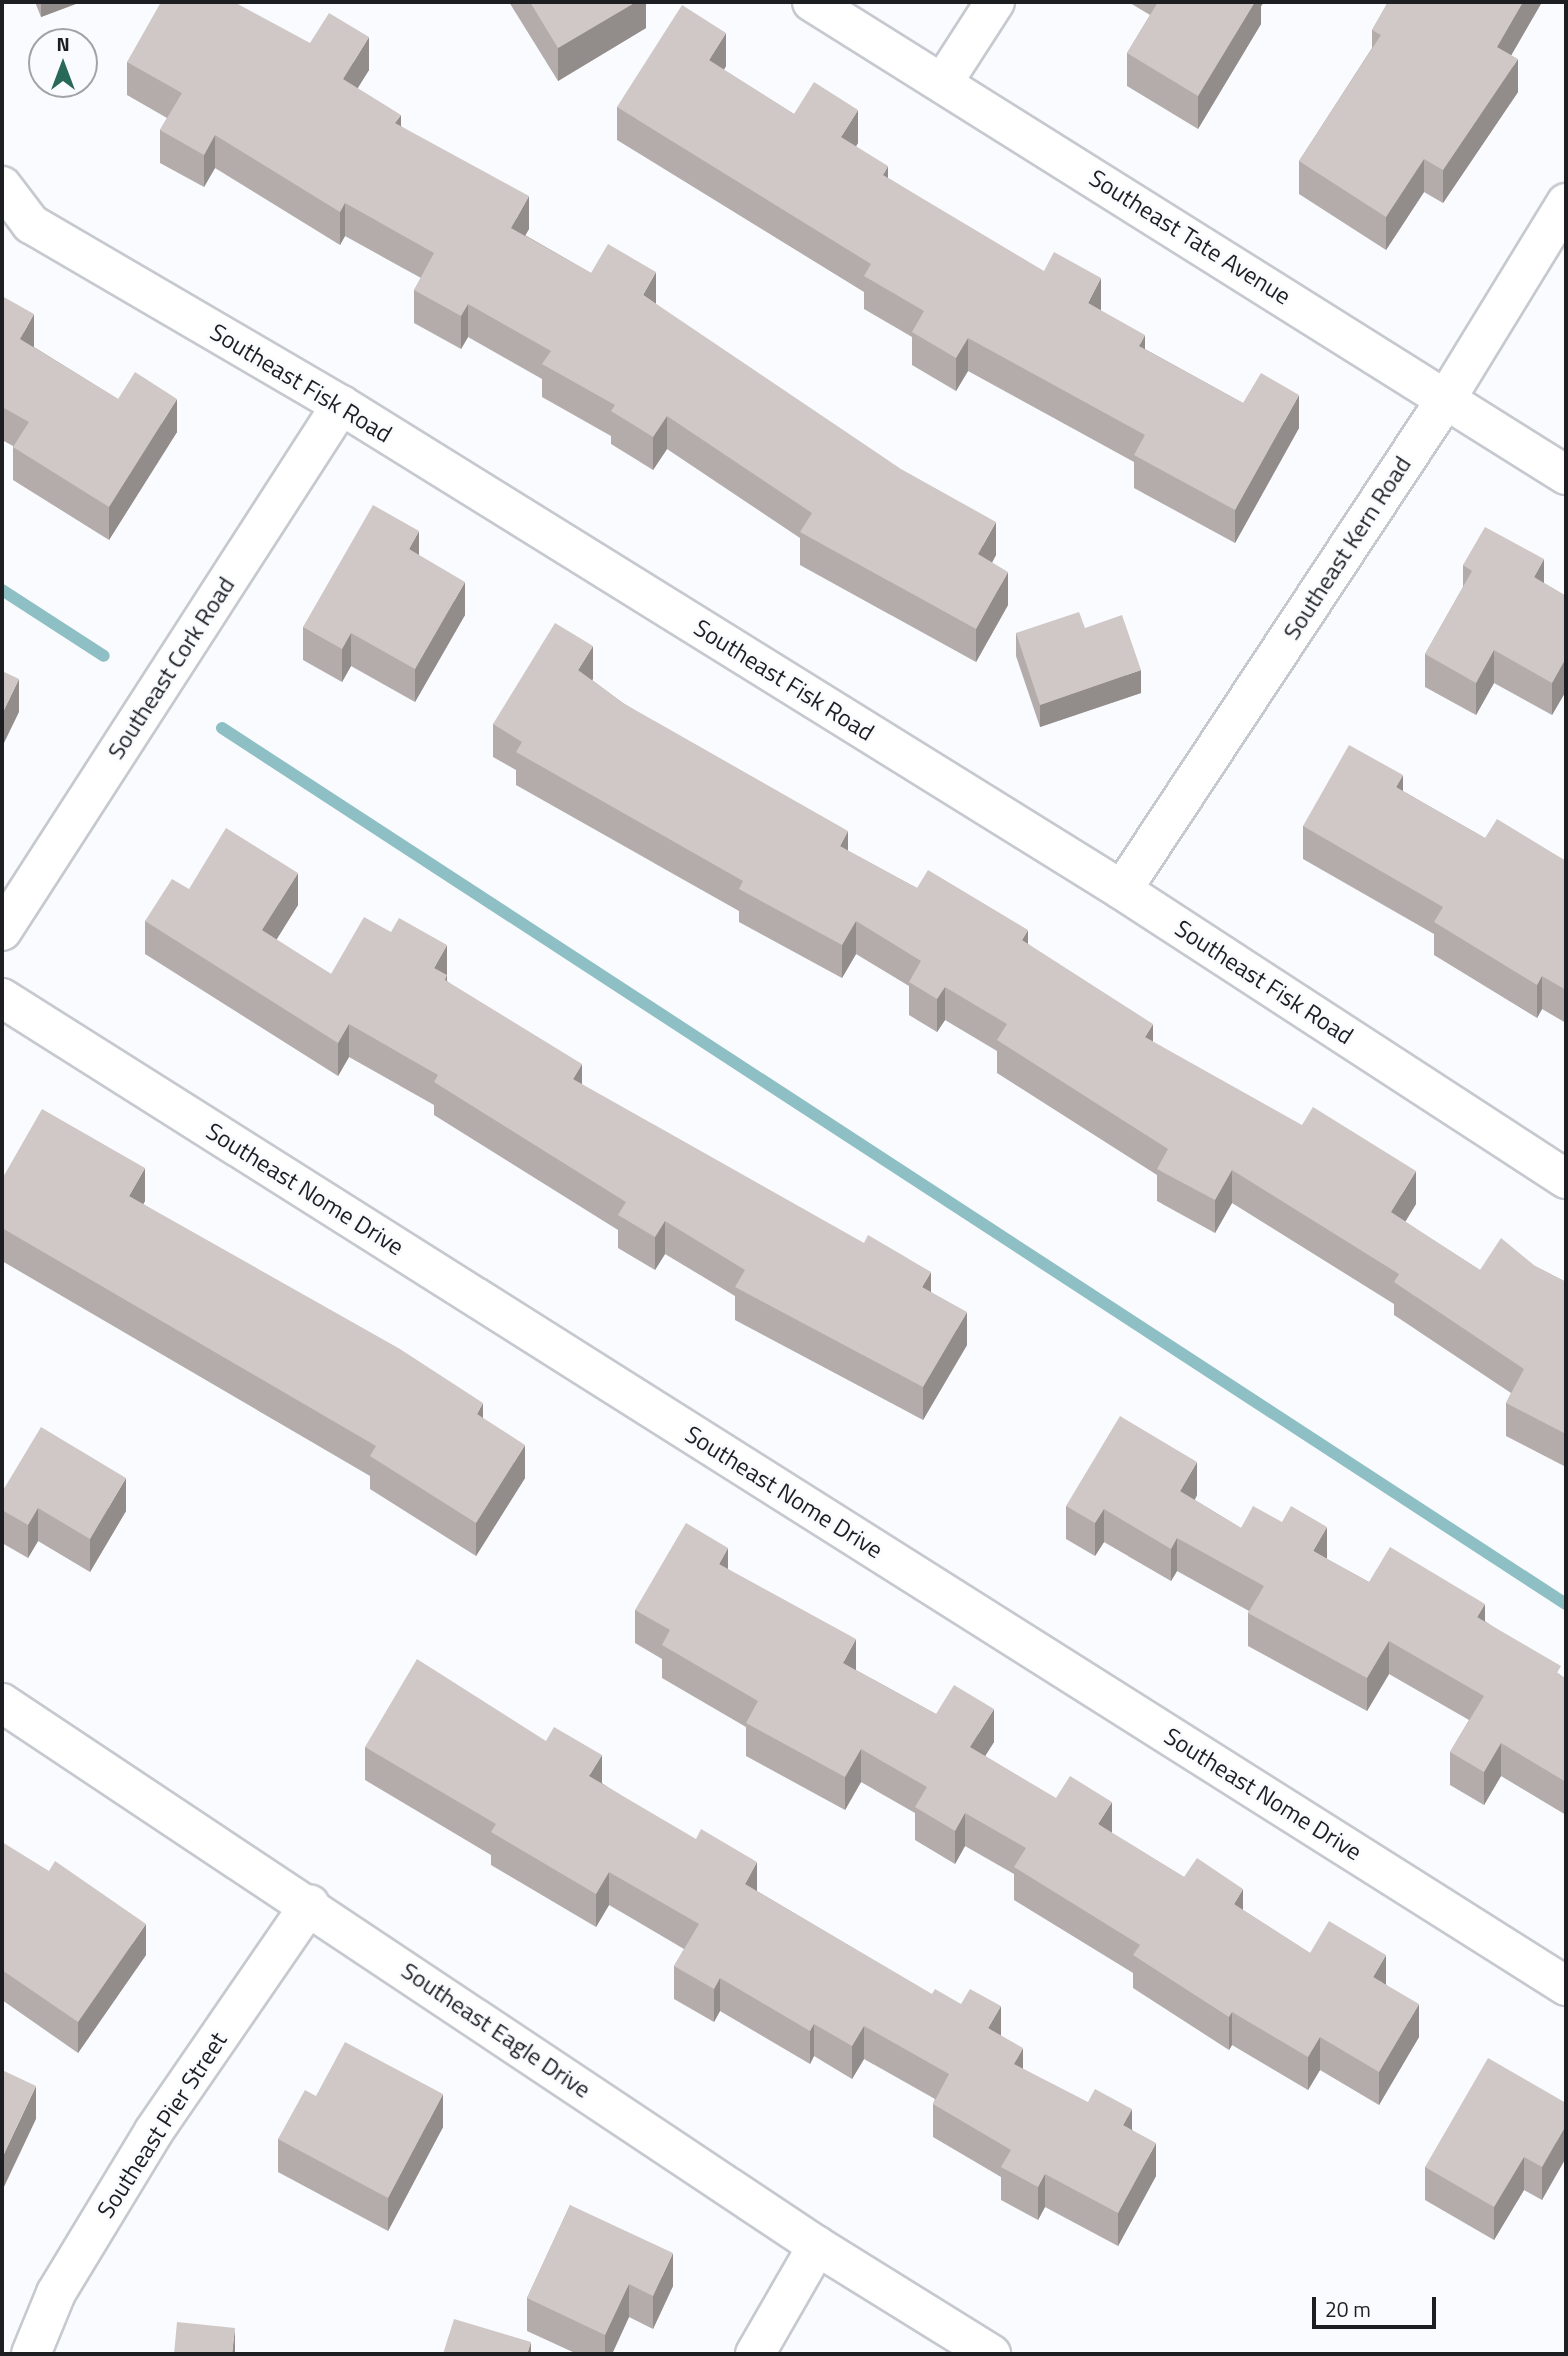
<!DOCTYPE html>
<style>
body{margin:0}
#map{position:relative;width:1568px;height:2356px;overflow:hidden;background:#f9fbfe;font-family:"Titillium Web",sans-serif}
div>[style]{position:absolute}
.stream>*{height:12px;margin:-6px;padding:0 6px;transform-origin:6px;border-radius:6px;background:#8ebfc4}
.roads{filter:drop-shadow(2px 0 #c6c9cf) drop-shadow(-2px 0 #c6c9cf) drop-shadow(0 2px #c6c9cf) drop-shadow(0 -2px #c6c9cf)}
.minor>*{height:38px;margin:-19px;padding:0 19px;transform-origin:19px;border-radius:19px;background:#fff}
.wall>*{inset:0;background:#b3acab}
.shaded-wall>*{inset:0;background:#928c8b}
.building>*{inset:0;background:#d0c8c7}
span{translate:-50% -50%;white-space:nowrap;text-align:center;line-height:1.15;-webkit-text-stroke:5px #f9fbfe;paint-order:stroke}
.street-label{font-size:24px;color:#1d1e21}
.frame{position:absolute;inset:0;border:4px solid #1d1e21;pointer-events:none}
.north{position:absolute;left:28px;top:28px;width:70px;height:70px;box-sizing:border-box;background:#f9fbfe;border:2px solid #a1a3a6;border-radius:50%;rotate:0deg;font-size:19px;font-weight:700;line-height:28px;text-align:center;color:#1d1e21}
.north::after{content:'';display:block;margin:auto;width:24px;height:32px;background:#286959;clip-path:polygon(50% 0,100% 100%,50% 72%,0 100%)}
.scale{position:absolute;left:1312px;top:2297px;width:124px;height:32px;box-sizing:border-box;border:4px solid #1d1e21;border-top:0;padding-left:9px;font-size:21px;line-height:24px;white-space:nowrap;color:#1d1e21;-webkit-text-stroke:5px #f9fbfe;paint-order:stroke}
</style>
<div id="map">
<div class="stream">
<i style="left:2px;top:590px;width:121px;rotate:32.9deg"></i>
<i style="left:222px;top:728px;width:1604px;rotate:33.1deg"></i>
</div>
<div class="roads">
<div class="minor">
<i style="left:812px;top:2px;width:890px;rotate:32.1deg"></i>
<i style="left:944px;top:81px;width:94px;rotate:-57.2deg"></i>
<i style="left:2px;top:186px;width:48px;rotate:52.7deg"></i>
<i style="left:31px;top:224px;width:359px;rotate:30.3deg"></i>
<i style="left:341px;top:405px;width:919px;rotate:31.84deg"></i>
<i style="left:1122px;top:890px;width:530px;rotate:33.06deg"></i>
<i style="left:1122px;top:890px;width:588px;rotate:-56.58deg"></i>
<i style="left:1446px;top:399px;width:230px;rotate:-58.5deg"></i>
<i style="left:2px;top:931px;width:626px;rotate:-57.2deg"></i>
<i style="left:2px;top:998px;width:1850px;rotate:32.28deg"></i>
<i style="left:2px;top:1703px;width:979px;rotate:33.67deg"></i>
<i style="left:817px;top:2246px;width:205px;rotate:31.8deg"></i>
<i style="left:31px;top:2354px;width:66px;rotate:-67.7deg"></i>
<i style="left:56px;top:2293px;width:189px;rotate:-58.8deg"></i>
<i style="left:154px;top:2131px;width:275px;rotate:-55.5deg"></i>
<i style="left:755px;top:2354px;width:125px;rotate:-60.1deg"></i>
</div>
</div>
<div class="wall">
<i style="clip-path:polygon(35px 2px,81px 2px,41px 17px)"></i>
<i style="clip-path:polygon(509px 2px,646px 2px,646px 28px,558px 81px)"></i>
<i style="clip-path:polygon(1130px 2px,1264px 2px,1261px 6px,1261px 24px,1198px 129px,1127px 86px,1127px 53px,1150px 15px,1130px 3px)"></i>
<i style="clip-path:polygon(1388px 2px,1542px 2px,1511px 55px,1518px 92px,1443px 203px,1424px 192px,1386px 250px,1299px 194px,1299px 161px,1372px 48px,1372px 30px)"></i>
<i style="clip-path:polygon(310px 43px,369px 70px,357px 88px,401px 126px,529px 229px,525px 235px,591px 273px,656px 304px,996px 555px,992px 563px,1008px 605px,976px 662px,800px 565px,800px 538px,667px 449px,653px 470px,611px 444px,611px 436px,542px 397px,542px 379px,468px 337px,461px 349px,414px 323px,414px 290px,421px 278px,345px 236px,340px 245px,215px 168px,204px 187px,160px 163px,160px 130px,167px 118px,127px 95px,127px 62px)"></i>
<i style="clip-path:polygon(726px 66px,724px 70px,794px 114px,858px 143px,856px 146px,888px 178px,1101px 311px,1145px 349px,1243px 403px,1299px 428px,1235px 543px,1134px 488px,1134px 462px,968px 371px,956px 391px,912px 365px,912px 337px,864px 309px,864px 292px,617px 140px,617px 107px)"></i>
<i style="clip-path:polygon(2px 296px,34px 347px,118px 399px,177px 432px,109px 540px,13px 480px,13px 446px,2px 440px)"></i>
<i style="clip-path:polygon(419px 555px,465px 615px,415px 702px,351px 666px,342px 682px,303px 660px,303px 627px)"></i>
<i style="clip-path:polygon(1463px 565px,1544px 583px,1566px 596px,1566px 691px,1552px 715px,1494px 683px,1476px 715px,1425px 687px,1425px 654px,1463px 587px)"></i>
<i style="clip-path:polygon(1085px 628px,1141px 693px,1040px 727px,1016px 656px,1016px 633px)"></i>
<i style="clip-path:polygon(593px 679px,592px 680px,623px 703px,848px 851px,917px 888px,1028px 944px,1153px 1042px,1416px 1204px,1405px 1222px,1480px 1270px,1535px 1266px,1566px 1282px,1566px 1467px,1506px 1436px,1506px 1403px,1511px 1393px,1394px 1315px,1394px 1304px,1232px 1203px,1215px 1233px,1157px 1201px,1157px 1175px,997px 1073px,997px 1051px,945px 1020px,937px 1032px,909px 1015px,909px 986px,856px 954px,842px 978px,739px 922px,739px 911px,516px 785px,516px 770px,493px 757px,493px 724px)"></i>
<i style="clip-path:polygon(1403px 791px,1485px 838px,1566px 861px,1566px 1023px,1542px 1009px,1537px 1018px,1434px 955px,1434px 934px,1303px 859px,1303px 826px)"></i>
<i style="clip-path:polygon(189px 889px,298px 905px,276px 940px,331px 974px,447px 981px,582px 1085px,931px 1292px,967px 1345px,923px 1420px,735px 1320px,735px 1296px,665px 1254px,655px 1270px,618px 1248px,618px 1230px,434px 1115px,434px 1105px,349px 1057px,338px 1076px,145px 954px,145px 921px)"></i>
<i style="clip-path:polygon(2px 1179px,145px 1201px,143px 1204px,483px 1418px,525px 1478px,476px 1556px,370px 1489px,370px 1476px,2px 1261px)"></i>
<i style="clip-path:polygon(2px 1492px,126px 1511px,90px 1572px,38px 1541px,28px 1558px,2px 1543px)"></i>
<i style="clip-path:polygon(1197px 1495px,1195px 1500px,1241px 1528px,1327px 1559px,1369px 1582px,1485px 1621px,1566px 1679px,1566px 1815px,1501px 1776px,1484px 1805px,1450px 1785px,1450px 1752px,1469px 1720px,1389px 1674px,1367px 1711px,1248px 1646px,1248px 1613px,1249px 1611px,1177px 1571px,1171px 1581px,1104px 1542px,1095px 1556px,1066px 1539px,1066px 1506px)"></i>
<i style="clip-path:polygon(728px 1569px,856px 1670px,936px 1714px,994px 1742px,985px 1756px,1184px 1877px,1243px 1910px,1310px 1953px,1386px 1984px,1419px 2037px,1379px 2105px,1320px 2070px,1308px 2090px,1232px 2045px,1229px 2050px,1133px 1988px,1133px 1973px,1014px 1900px,1014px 1874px,965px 1846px,955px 1864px,915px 1840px,915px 1813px,861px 1782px,845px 1810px,746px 1756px,746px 1727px,662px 1678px,662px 1659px,635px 1643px,635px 1610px)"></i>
<i style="clip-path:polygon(546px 1741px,602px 1783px,757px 1891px,1001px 2036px,1023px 2069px,1132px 2129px,1156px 2176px,1118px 2246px,1045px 2207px,1038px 2220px,1001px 2200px,1001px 2177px,933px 2137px,933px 2104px,935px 2099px,864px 2059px,852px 2079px,814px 2056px,810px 2064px,720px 2011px,714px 2022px,674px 1999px,674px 1966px,684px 1949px,609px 1905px,596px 1927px,491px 1865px,491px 1855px,365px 1780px,365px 1747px)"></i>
<i style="clip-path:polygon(2px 1842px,146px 1955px,78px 2053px,2px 2000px)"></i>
<i style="clip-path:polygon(316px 2096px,443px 2127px,388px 2231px,278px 2172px,278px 2139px)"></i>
<i style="clip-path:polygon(1566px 2103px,1542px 2200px,1524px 2190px,1494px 2240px,1425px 2200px,1425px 2167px)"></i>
<i style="clip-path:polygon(570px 2205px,673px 2286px,653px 2329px,629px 2317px,612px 2354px,577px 2354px,527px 2331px,527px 2298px)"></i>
</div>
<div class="shaded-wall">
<i style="clip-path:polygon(41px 2px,81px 2px,41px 17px)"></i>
<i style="clip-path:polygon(636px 2px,646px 2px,646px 28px,558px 81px,558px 48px)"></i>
<i style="clip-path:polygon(1254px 2px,1264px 2px,1261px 6px,1261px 24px,1198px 129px,1198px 96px)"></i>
<i style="clip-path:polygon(1523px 2px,1542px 2px,1497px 80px,1497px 47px)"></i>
<i style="clip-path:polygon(726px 33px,726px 66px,709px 93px,709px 60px)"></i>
<i style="clip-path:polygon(369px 37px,369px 70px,343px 112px,343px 79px)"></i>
<i style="clip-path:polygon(1518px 59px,1518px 92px,1443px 203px,1443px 170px)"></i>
<i style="clip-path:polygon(858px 110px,858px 143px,841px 170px,841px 137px)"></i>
<i style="clip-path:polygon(401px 115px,401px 148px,395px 123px)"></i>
<i style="clip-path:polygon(215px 135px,215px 168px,204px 187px,204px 155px)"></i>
<i style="clip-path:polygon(1424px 159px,1424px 192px,1386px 250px,1386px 217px)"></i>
<i style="clip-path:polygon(888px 166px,888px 199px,883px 175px)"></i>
<i style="clip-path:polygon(529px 196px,529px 229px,511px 260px,511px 228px)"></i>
<i style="clip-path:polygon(345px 203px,345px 236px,340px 245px,340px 212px)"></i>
<i style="clip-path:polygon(656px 272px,656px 304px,643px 295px)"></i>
<i style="clip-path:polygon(1101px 278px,1101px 311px,1088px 303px)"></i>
<i style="clip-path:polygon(468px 304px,468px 337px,461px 349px,461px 316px)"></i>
<i style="clip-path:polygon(34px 314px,34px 346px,20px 372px,20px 339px)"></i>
<i style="clip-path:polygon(1145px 335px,1145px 368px,1139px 346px)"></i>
<i style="clip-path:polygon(968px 338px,968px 371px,956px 391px,956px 358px)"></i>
<i style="clip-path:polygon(1299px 395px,1299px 428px,1235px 543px,1235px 510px)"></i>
<i style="clip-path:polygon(177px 399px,177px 432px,109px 540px,109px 507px)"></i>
<i style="clip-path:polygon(667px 416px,667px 449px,653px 470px,653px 437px)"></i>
<i style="clip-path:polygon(996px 522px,996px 555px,978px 587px,978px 554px)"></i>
<i style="clip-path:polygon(419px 531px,419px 564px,409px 549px)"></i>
<i style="clip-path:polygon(1544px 559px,1544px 592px,1534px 577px)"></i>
<i style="clip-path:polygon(1008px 572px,1008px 605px,976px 662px,976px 629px)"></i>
<i style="clip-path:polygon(465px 582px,465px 615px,415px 702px,415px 669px)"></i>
<i style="clip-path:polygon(351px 633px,351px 666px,342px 682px,342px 649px)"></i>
<i style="clip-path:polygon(593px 646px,593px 679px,578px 703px,578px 670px)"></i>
<i style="clip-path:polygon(1494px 650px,1494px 683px,1476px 715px,1476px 683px)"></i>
<i style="clip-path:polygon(1566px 658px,1566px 691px,1552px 715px,1552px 683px)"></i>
<i style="clip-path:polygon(1141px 670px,1141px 693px,1040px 727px,1040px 705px)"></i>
<i style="clip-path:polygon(19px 679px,19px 712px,2px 747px,2px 714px)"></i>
<i style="clip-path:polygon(1403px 775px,1403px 808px,1396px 787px)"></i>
<i style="clip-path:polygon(848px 831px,848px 864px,840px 846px)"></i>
<i style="clip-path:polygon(298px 873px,298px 905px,262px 963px,262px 930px)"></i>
<i style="clip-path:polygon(856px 921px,856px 954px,842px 978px,842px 945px)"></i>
<i style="clip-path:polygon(1028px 930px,1028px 963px,1022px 940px)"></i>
<i style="clip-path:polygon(447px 945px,447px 1008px,434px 968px)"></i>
<i style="clip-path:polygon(1542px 976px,1542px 1009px,1537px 1018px,1537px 985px)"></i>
<i style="clip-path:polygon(945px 987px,945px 1020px,937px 1032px,937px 999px)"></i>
<i style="clip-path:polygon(349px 1024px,349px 1057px,338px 1076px,338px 1043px)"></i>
<i style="clip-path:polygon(1153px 1024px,1153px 1057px,1145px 1037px)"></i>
<i style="clip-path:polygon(582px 1064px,582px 1097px,573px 1079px)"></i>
<i style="clip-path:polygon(145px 1168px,145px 1201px,129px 1229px,129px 1196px)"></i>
<i style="clip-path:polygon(1232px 1170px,1232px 1203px,1215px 1233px,1215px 1200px)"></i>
<i style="clip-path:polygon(1416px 1171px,1416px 1204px,1391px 1245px,1391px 1212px)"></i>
<i style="clip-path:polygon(665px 1221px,665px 1254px,655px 1270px,655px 1237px)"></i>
<i style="clip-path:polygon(931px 1272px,931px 1305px,922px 1287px)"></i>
<i style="clip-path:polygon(967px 1312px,967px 1345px,923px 1420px,923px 1387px)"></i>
<i style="clip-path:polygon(483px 1403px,483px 1436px,477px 1414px)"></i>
<i style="clip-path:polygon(525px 1445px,525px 1478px,476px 1556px,476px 1523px)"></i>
<i style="clip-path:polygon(1197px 1462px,1197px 1495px,1180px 1524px,1180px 1491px)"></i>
<i style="clip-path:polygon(126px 1478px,126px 1511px,90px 1572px,90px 1539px)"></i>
<i style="clip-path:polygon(38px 1508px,38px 1541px,28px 1558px,28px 1525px)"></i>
<i style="clip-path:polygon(1104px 1509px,1104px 1542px,1095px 1556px,1095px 1523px)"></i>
<i style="clip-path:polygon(1327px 1527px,1327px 1559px,1313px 1551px)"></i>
<i style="clip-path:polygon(1177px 1538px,1177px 1571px,1171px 1581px,1171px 1549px)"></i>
<i style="clip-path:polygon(728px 1548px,728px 1581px,719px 1564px)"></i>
<i style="clip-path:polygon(1485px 1604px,1485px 1637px,1477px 1617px)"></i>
<i style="clip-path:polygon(856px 1639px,856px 1672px,843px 1663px)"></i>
<i style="clip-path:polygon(1389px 1641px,1389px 1674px,1367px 1711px,1367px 1678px)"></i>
<i style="clip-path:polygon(994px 1709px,994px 1742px,970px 1780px,970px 1747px)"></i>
<i style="clip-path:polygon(1501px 1743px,1501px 1776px,1484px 1805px,1484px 1772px)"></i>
<i style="clip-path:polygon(861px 1749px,861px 1782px,845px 1810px,845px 1777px)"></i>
<i style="clip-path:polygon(602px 1755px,602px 1788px,589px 1776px)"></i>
<i style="clip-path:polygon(1112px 1802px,1112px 1835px,1098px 1824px)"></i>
<i style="clip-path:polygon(965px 1813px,965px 1846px,955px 1864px,955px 1831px)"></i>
<i style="clip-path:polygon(757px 1862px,757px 1895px,745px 1884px)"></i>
<i style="clip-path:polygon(609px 1872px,609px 1905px,596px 1927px,596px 1894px)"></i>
<i style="clip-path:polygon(1243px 1889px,1243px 1922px,1234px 1904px)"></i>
<i style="clip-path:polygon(146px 1924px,146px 1955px,78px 2053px,78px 2022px)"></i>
<i style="clip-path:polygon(1386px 1955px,1386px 1988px,1373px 1977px)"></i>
<i style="clip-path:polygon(720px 1978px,720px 2011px,714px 2022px,714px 1989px)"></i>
<i style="clip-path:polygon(1419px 2004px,1419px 2037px,1379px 2105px,1379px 2072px)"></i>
<i style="clip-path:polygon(1001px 2006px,1001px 2039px,988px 2028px)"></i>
<i style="clip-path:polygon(1232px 2012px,1232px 2045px,1229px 2050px,1229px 2017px)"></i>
<i style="clip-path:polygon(814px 2024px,814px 2056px,810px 2064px,810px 2031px)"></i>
<i style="clip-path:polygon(864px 2026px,864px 2059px,852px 2079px,852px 2046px)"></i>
<i style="clip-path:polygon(1320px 2037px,1320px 2070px,1308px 2090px,1308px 2057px)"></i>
<i style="clip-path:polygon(1023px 2048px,1023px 2081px,1014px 2064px)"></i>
<i style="clip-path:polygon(36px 2086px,36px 2119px,2px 2191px,2px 2158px)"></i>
<i style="clip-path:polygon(443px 2094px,443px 2127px,388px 2231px,388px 2198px)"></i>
<i style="clip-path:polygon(1132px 2109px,1132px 2142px,1123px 2125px)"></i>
<i style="clip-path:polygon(1566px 2125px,1566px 2158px,1542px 2200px,1542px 2167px)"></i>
<i style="clip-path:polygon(1156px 2143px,1156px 2176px,1118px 2246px,1118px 2213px)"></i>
<i style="clip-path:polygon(1524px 2157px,1524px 2190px,1494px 2240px,1494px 2207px)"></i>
<i style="clip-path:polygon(1045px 2174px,1045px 2207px,1038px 2220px,1038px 2187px)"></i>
<i style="clip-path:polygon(673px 2253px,673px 2286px,653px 2329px,653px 2296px)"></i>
<i style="clip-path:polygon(629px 2284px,629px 2317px,612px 2354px,605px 2354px,605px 2335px)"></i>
<i style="clip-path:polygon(235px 2328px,235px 2354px,232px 2354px)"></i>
<i style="clip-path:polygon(531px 2342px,531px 2354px,527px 2354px)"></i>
</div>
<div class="building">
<i style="clip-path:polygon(161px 2px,234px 2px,310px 43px,329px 13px,369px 37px,343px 79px,401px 115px,395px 123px,529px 196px,511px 228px,591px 273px,608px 244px,656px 272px,643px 295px,901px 469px,996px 522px,978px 554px,1008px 572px,976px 629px,800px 532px,812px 513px,667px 416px,653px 437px,611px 411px,615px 405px,542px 364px,551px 351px,468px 304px,461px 316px,414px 290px,434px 253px,345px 203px,340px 212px,215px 135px,204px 155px,160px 130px,182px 93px,127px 62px)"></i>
<i style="clip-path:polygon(530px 2px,636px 2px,558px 48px)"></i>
<i style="clip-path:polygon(1158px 2px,1255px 2px,1198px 96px,1127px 53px)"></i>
<i style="clip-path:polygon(1388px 2px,1523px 2px,1497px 47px,1518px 59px,1443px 170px,1424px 159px,1386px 217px,1299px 161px,1381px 35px,1372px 30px)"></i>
<i style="clip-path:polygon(682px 5px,726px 33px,709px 60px,794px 114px,814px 82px,858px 110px,841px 137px,888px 166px,883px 175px,1044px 271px,1054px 252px,1101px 278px,1088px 303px,1145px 335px,1139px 346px,1243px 403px,1261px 373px,1299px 395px,1235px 510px,1134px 455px,1145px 435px,968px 338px,956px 358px,912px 332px,924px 311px,864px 276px,871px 264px,617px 107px)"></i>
<i style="clip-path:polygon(2px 296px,34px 314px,20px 339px,118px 399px,135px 372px,177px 399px,109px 507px,13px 447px,29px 422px,2px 407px)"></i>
<i style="clip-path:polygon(373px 505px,419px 531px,409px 549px,465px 582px,415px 669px,351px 633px,342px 649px,303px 627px)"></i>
<i style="clip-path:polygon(1485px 527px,1544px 559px,1534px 577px,1566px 596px,1566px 658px,1552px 683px,1494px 650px,1476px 683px,1425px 654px,1472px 571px,1463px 565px)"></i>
<i style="clip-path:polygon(1079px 612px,1085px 628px,1122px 615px,1141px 670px,1040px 705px,1016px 633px)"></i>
<i style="clip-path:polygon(555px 623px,593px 646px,578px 670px,623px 703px,848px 831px,840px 846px,917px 888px,928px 870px,1028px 930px,1022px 940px,1153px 1024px,1145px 1037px,1302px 1125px,1313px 1107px,1416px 1171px,1391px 1212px,1480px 1270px,1501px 1238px,1535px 1266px,1566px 1282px,1566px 1434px,1506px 1403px,1524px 1369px,1394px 1282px,1399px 1274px,1232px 1170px,1215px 1200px,1157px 1169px,1168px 1149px,997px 1040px,1007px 1024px,945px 987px,937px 999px,909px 982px,921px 961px,856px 921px,842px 945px,739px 889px,743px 881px,516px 752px,522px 742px,493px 724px)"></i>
<i style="clip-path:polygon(2px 671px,19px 679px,2px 714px)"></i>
<i style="clip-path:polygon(1349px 745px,1403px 775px,1396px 787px,1485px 838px,1497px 819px,1566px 861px,1566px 990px,1542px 976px,1537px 985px,1434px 922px,1443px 907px,1303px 826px)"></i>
<i style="clip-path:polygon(226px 828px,298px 873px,262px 930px,331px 974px,364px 917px,391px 932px,399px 918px,447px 945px,434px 968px,447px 975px,445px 980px,582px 1064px,573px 1079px,864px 1243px,868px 1235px,931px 1272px,922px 1287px,967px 1312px,923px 1387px,735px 1287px,745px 1270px,665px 1221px,655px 1237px,618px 1215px,626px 1202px,434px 1082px,438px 1075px,349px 1024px,338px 1043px,145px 921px,172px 879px,189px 889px)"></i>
<i style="clip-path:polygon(42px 1109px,145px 1168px,129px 1196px,400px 1349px,483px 1403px,477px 1414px,525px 1445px,476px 1523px,370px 1456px,376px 1446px,2px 1228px,2px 1179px)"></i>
<i style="clip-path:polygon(1120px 1416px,1197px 1462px,1180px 1491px,1241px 1528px,1253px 1506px,1282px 1522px,1291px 1506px,1327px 1527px,1313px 1551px,1369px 1582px,1390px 1547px,1485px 1604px,1477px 1617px,1561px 1666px,1557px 1673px,1566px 1679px,1566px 1782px,1501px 1743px,1484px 1772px,1450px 1752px,1484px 1696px,1389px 1641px,1367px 1678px,1248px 1613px,1264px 1586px,1177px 1538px,1171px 1549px,1104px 1509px,1095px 1523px,1066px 1506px)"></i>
<i style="clip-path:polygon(41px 1427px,126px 1478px,90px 1539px,38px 1508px,28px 1525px,2px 1510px,2px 1492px)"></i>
<i style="clip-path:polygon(686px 1523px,728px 1548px,719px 1564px,856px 1639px,843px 1663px,936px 1714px,954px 1685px,994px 1709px,970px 1747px,1056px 1798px,1070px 1776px,1112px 1802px,1098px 1824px,1184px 1877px,1197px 1858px,1243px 1889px,1234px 1904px,1310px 1953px,1329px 1921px,1386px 1955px,1373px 1977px,1419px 2004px,1379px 2072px,1320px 2037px,1308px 2057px,1232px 2012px,1229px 2017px,1133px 1955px,1140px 1945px,1014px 1867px,1026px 1848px,965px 1813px,955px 1831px,915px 1807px,927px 1787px,861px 1749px,845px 1777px,746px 1723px,758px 1701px,662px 1645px,670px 1630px,635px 1610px)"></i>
<i style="clip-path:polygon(417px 1659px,546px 1741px,554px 1727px,602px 1755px,589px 1776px,696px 1839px,701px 1829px,757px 1862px,745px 1884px,932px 1994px,935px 1989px,961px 2004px,970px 1989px,1001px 2006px,988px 2028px,1023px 2048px,1014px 2064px,1088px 2102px,1095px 2089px,1132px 2109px,1123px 2125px,1156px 2143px,1118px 2213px,1045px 2174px,1038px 2187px,1001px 2167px,1011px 2150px,933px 2104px,949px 2074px,864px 2026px,852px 2046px,814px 2024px,810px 2031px,720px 1978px,714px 1989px,674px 1966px,699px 1924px,609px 1872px,596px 1894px,491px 1832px,496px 1824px,365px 1747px)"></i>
<i style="clip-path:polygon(2px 1842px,49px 1871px,55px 1861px,146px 1924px,78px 2022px,2px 1970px,2px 1938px,4px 1935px,2px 1934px)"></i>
<i style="clip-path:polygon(345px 2042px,443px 2094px,388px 2198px,278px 2139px,305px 2090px,316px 2096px)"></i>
<i style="clip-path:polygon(1488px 2058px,1566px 2103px,1566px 2125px,1542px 2167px,1524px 2157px,1494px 2207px,1425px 2167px)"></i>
<i style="clip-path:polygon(2px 2070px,36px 2086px,2px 2158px)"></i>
<i style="clip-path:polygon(570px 2205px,673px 2253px,653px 2296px,629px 2284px,605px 2335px,527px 2298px)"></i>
<i style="clip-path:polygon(454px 2319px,531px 2342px,527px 2354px,443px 2354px)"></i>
<i style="clip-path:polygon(177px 2322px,235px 2328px,232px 2354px,174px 2354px)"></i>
</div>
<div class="street-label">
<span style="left:1190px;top:237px;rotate:32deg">Southeast Tate Avenue</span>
<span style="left:301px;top:383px;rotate:31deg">Southeast Fisk Road</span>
<span style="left:1347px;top:548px;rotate:-57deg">Southeast Kern Road</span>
<span style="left:171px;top:668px;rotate:-57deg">Southeast Cork Road</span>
<span style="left:784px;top:680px;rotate:32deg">Southeast Fisk Road</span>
<span style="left:1264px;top:982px;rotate:33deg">Southeast Fisk Road</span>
<span style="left:305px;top:1189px;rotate:32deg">Southeast Nome Drive</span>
<span style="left:784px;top:1492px;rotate:32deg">Southeast Nome Drive</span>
<span style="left:1263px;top:1794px;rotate:32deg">Southeast Nome Drive</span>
<span style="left:496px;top:2030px;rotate:34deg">Southeast Eagle Drive</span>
<span style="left:162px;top:2125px;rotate:-57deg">Southeast Pier Street</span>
</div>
<div class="frame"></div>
<div class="north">N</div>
<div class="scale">20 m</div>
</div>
